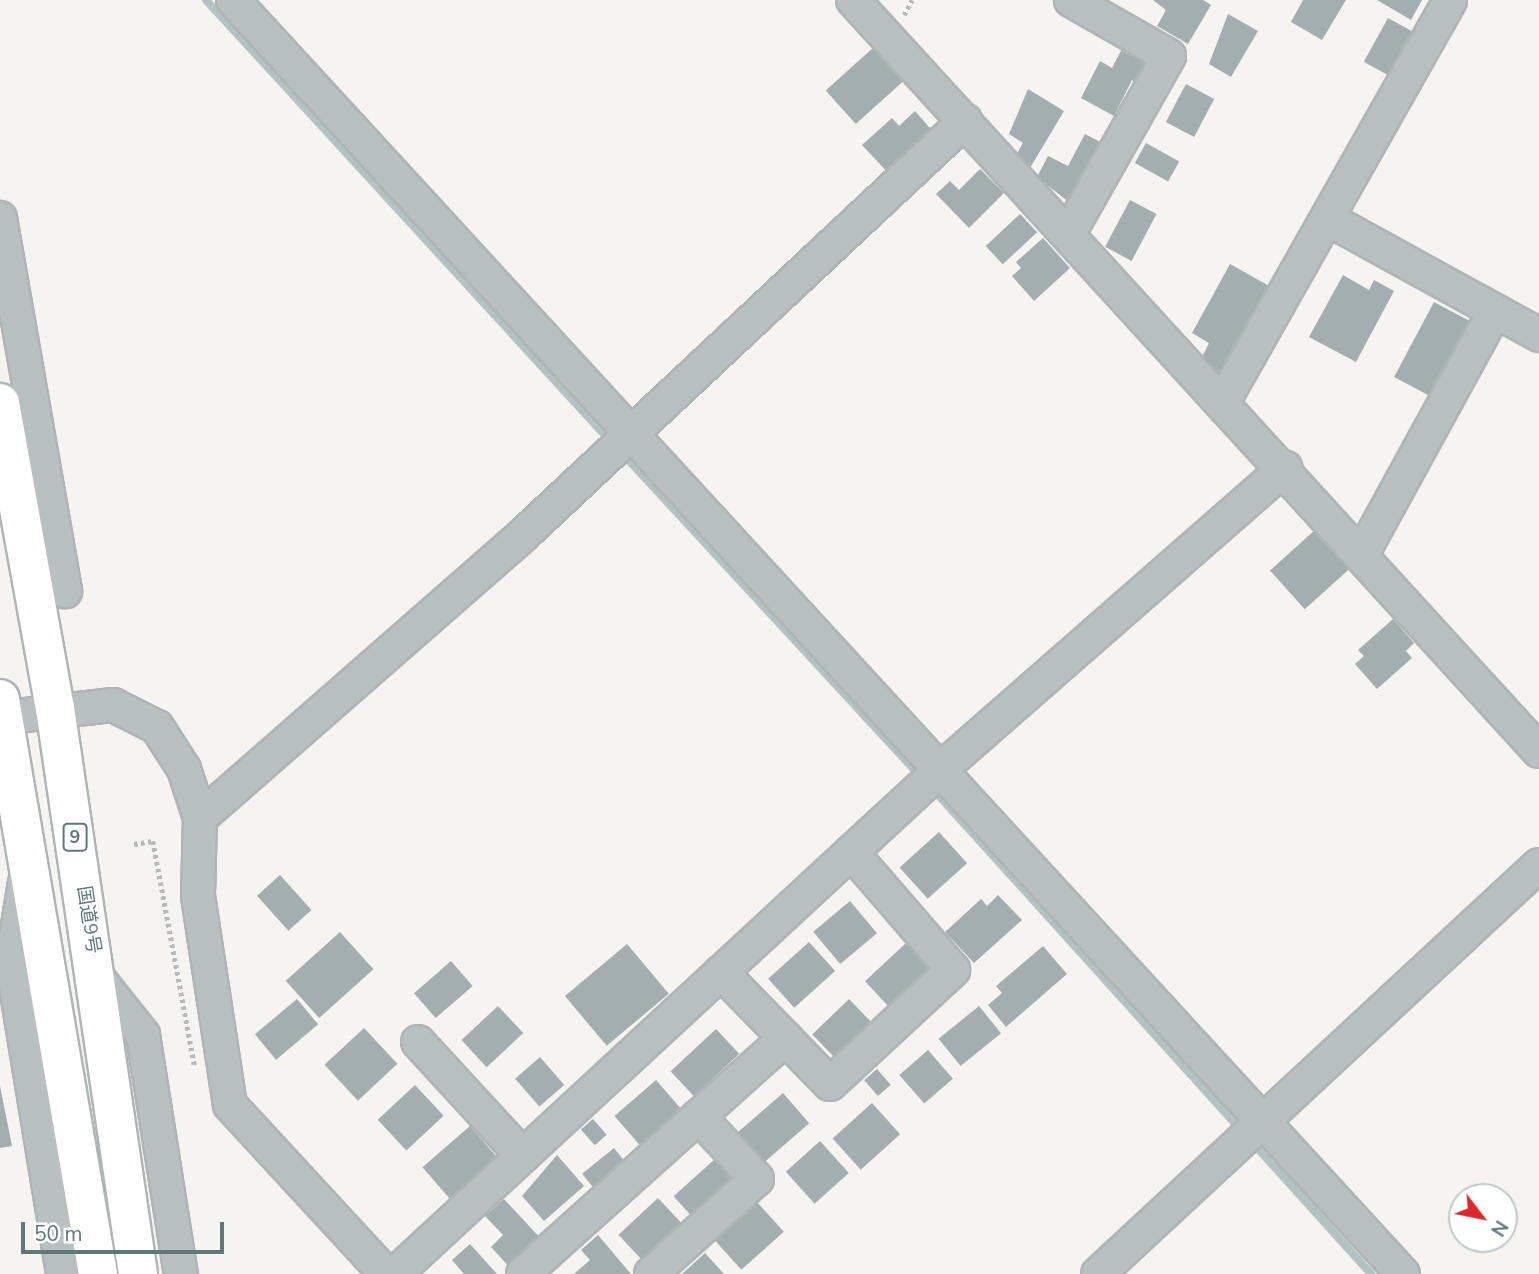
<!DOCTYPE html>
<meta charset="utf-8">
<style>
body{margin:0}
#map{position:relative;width:1539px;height:1274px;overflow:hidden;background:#f5f4f1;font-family:"Nunito Sans","Noto Sans JP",sans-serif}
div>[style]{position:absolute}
.stream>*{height:8px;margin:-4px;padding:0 4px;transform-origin:4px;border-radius:4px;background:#b1c3c3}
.building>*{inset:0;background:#a2aeb0;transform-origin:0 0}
.path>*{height:4.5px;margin-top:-2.25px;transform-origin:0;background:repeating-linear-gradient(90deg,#b6babb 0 3.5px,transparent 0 7px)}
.roads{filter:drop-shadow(2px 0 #afb5b6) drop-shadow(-2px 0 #afb5b6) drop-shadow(0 2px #afb5b6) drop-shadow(0 -2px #afb5b6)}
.street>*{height:32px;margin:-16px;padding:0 16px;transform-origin:16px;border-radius:16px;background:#b9c0c1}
.highway>*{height:38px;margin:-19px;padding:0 19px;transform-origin:19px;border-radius:19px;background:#fff}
span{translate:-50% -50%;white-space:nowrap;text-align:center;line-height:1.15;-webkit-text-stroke:7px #fff;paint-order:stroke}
.shield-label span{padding:2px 5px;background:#fff;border:2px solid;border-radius:5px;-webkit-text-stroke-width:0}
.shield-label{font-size:18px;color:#60777b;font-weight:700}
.street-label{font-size:19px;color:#60777b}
.north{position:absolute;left:1448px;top:1183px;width:70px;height:70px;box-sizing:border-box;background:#fff;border:2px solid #bfc9ca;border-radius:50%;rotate:122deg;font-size:19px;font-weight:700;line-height:28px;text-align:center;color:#60777b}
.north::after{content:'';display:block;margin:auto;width:24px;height:32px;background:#de272b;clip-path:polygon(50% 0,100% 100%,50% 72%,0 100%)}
.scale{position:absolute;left:21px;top:1222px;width:203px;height:32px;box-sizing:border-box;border:4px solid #60777b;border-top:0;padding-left:9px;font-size:21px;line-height:24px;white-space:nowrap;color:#60777b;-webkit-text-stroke:5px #fff;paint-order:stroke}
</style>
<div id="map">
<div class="stream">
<i style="left:206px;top:0;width:602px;rotate:47.49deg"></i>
<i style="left:622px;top:453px;width:442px;rotate:47.3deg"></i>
<i style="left:931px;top:787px;width:464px;rotate:47.9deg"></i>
<i style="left:1250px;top:1140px;width:181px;rotate:47.9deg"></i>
</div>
<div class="building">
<i style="clip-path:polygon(1203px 0,1211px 5px,1188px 44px,1157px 26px,1166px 10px,1153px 0)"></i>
<i style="clip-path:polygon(1303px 0,1346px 0,1322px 40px,1291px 22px)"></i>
<i style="clip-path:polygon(1377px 0,1422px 0,1411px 20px)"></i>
<i style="clip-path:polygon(1228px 14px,1258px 31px,1231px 77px,1209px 64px)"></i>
<i style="left:1388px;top:18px;width:29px;height:50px;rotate:29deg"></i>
<i style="left:874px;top:47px;width:45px;height:65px;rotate:48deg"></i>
<i style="clip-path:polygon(1123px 47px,1153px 63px,1140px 85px,1132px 80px,1114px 116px,1081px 98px,1100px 61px,1112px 68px)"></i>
<i style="left:1186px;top:84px;width:32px;height:43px;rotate:28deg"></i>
<i style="clip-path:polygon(1028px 89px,1064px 111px,1030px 168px,1014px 159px,1023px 143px,1009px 134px)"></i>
<i style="clip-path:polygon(915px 111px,936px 135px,891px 176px,862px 145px,892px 118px,899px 126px)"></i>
<i style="clip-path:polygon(1085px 134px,1112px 148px,1079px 210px,1037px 177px,1048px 156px,1068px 166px)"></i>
<i style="left:1146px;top:143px;width:38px;height:23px;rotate:29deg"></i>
<i style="clip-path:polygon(980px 169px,1004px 193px,969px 228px,936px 194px,950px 181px,959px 190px)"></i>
<i style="left:1130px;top:200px;width:30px;height:53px;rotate:28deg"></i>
<i style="left:1020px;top:214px;width:25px;height:47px;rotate:47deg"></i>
<i style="clip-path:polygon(1043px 238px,1070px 268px,1034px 301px,1012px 276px,1021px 268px,1016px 262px)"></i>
<i style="clip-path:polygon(1230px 264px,1271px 287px,1223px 377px,1199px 363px,1209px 343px,1192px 333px)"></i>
<i style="clip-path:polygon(1343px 275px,1369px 290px,1374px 280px,1394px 291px,1356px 362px,1309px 337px)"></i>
<i style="left:1434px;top:302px;width:47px;height:85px;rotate:28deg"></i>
<i style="left:1316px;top:529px;width:52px;height:62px;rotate:48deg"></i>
<i style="clip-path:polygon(1393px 619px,1414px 643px,1406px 651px,1412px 658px,1377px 689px,1355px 664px,1364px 656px,1358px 650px)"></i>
<i style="left:939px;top:832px;width:42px;height:53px;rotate:48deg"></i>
<i style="left:280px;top:875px;width:47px;height:31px;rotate:48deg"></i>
<i style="clip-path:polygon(998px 895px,1022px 920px,974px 963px,945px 932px,981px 899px,987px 906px)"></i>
<i style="left:850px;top:901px;width:42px;height:48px;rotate:50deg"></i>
<i style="left:340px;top:932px;width:50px;height:73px;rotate:48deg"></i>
<i style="left:809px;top:942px;width:39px;height:55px;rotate:48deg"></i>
<i style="left:906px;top:943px;width:42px;height:56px;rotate:47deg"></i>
<i style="left:627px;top:944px;width:65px;height:81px;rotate:50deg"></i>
<i style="clip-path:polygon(1043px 946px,1067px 974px,1006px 1027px,988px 1005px,1002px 993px,996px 986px)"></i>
<i style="left:451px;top:961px;width:33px;height:49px;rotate:49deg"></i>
<i style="left:297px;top:999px;width:33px;height:55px;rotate:50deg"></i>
<i style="left:849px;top:999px;width:36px;height:51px;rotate:46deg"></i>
<i style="left:498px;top:1006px;width:37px;height:50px;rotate:47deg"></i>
<i style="left:979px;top:1006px;width:35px;height:52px;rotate:51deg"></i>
<i style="left:364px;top:1028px;width:49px;height:54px;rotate:47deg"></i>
<i style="left:716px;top:1029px;width:34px;height:62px;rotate:47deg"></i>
<i style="left:928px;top:1050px;width:38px;height:38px;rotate:49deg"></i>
<i style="left:540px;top:1057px;width:37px;height:33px;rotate:49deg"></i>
<i style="left:877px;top:1069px;width:21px;height:17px;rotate:49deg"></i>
<i style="left:656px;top:1080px;width:41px;height:55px;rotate:49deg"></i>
<i style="left:415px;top:1085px;width:42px;height:51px;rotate:47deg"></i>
<i style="clip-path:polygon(0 1086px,12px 1146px,0 1148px)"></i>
<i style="left:783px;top:1093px;width:40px;height:61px;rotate:49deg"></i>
<i style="left:872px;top:1103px;width:42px;height:53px;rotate:48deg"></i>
<i style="left:593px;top:1119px;width:21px;height:16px;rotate:49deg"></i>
<i style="left:470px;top:1126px;width:44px;height:63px;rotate:49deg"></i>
<i style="left:820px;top:1141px;width:43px;height:46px;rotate:48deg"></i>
<i style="left:614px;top:1148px;width:22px;height:41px;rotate:51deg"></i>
<i style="clip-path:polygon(557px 1155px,584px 1186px,544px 1221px,522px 1196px)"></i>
<i style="left:716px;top:1158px;width:38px;height:57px;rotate:48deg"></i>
<i style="left:658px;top:1198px;width:42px;height:54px;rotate:47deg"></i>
<i style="clip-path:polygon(504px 1199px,545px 1243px,514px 1272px,491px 1247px,503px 1235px,485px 1216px)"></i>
<i style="left:757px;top:1202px;width:40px;height:57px;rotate:48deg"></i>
<i style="clip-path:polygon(598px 1235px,631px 1274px,574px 1274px,590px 1260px,581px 1250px)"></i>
<i style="clip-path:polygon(470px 1244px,497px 1274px,464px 1274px,452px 1260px)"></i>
<i style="clip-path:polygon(705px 1253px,724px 1274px,682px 1274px)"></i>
</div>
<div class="path">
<i style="left:904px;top:15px;width:17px;rotate:-62deg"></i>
<i style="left:134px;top:844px;width:19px;rotate:-9deg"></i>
<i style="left:153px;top:841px;width:230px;rotate:79.5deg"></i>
</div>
<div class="roads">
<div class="street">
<i style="left:233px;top:0;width:1730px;rotate:47.44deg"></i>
<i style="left:853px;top:0;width:1017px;rotate:47.59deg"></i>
<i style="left:0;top:218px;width:379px;rotate:80.1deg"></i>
<i style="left:1328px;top:219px;width:241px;rotate:28.8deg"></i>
<i style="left:1069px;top:233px;width:203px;rotate:-60.5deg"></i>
<i style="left:1169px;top:56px;width:113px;rotate:-150.3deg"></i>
<i style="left:1224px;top:400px;width:459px;rotate:-60.5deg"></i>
<i style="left:1362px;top:554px;width:277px;rotate:-61.3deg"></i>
<i style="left:0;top:718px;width:114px;rotate:-6.6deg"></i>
<i style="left:113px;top:705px;width:49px;rotate:26.6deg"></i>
<i style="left:157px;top:727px;width:50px;rotate:57.3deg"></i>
<i style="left:184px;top:769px;width:52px;rotate:71.9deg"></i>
<i style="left:200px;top:818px;width:78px;rotate:91.5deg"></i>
<i style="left:198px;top:896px;width:211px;rotate:81.3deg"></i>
<i style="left:230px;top:1105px;width:230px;rotate:47.3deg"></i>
<i style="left:200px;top:818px;width:429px;rotate:-41.2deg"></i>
<i style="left:523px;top:535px;width:606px;rotate:-43.13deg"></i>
<i style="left:25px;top:882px;width:81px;rotate:99.2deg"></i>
<i style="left:12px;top:962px;width:316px;rotate:80.7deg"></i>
<i style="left:721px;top:972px;width:156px;rotate:45.8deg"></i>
<i style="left:830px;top:1084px;width:168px;rotate:-42.8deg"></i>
<i style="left:953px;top:970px;width:156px;rotate:-130.8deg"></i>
<i style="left:97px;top:977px;width:74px;rotate:51.6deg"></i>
<i style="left:143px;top:1035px;width:242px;rotate:81deg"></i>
<i style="left:418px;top:1042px;width:155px;rotate:47.4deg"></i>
<i style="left:395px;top:1274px;width:742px;rotate:-42.76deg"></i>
<i style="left:940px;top:770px;width:459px;rotate:-41.2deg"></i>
<i style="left:523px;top:1274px;width:353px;rotate:-41.9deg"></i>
<i style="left:651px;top:1274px;width:142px;rotate:-41.9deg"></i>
<i style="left:757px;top:1179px;width:86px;rotate:-133.1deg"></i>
<i style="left:1098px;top:1274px;width:601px;rotate:-42.84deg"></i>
</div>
<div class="highway">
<i style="left:0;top:403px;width:310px;rotate:79.8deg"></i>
<i style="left:55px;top:708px;width:572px;rotate:81.66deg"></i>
<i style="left:0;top:699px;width:583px;rotate:80.33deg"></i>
</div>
</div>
<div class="shield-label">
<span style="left:75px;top:837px">9</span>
</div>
<div class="street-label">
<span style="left:88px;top:920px;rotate:81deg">国道9号</span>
</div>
<div class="north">N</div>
<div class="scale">50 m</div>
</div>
